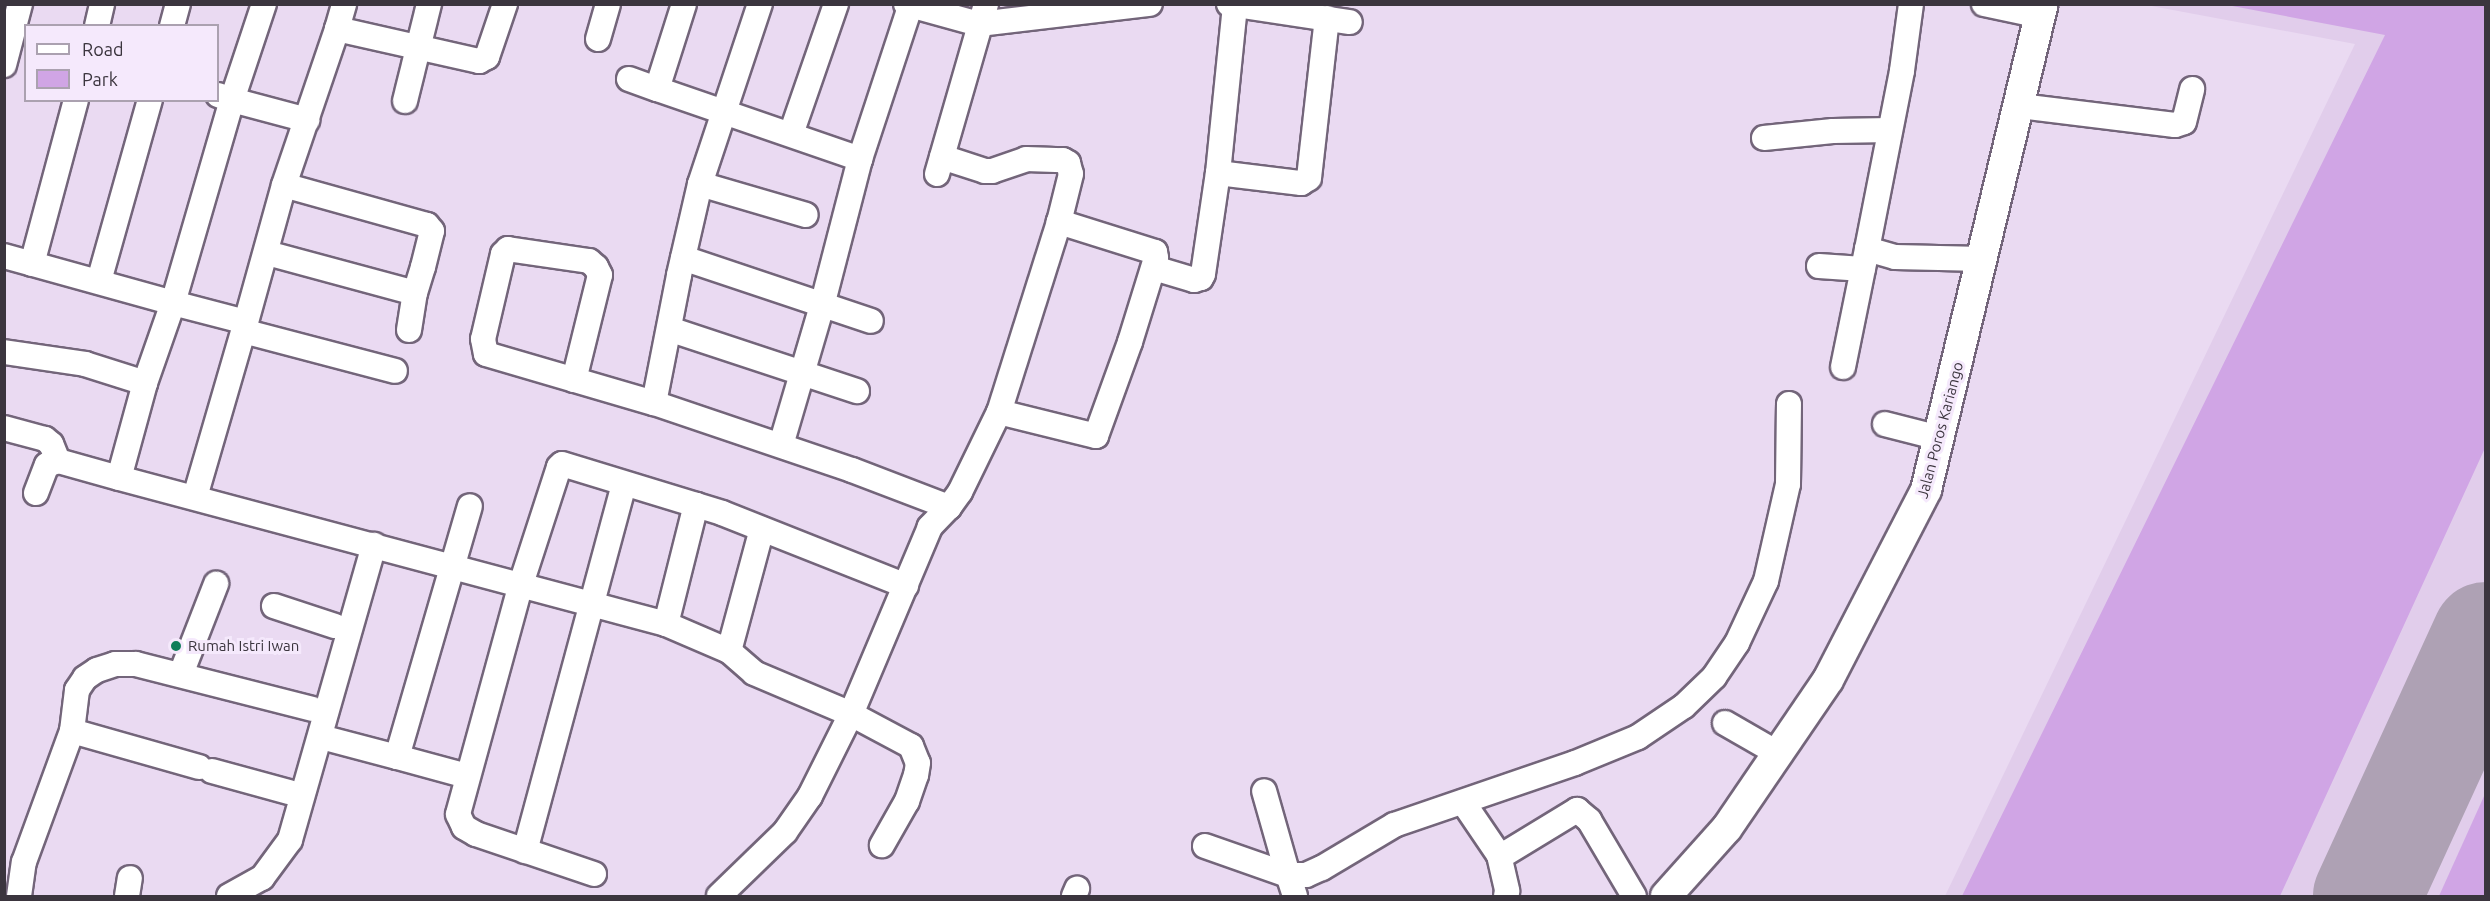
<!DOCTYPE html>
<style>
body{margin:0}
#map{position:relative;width:2490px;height:901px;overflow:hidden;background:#eadaf2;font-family:Ubuntu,sans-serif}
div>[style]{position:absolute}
.built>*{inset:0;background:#e1cdeb}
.green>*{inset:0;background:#d0a5e5}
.runway>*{height:108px;margin:-54px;padding:0 54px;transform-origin:54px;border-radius:54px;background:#aea1b4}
.roads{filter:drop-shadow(2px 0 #73657a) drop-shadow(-2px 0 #73657a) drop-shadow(0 2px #73657a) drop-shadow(0 -2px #73657a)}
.minor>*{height:24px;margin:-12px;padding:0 12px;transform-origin:12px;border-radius:12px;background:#fff}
.major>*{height:30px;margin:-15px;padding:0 15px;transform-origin:15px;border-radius:15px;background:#fff}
.dots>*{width:16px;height:16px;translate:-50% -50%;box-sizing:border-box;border:3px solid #f5e9fc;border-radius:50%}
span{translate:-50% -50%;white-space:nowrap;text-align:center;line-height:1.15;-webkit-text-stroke:6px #f5e9fc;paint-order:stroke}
.street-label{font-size:15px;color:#3b353e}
.poi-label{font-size:15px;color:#3b353e}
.left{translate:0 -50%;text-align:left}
.frame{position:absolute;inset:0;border:6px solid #3b353e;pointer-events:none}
.legend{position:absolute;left:24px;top:24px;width:195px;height:78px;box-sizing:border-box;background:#f5e9fc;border:2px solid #aba1b0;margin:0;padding:8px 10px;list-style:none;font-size:18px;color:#3b353e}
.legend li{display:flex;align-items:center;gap:12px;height:30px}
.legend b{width:30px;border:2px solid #aba1b0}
</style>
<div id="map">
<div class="built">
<i style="clip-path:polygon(2146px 5px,2485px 5px,2485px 896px,1945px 896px,2355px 44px)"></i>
</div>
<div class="green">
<i style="clip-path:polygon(2227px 5px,2485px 5px,2485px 448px,2280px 896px,1962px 896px,2385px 35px)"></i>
<i style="clip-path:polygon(2485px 794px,2485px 896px,2439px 896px)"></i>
</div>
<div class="runway">
<i style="left:2367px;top:896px;width:286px;rotate:-65.4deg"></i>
</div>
<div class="roads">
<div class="minor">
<i style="left:684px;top:4px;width:89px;rotate:107.6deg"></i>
<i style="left:657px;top:89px;width:215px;rotate:19deg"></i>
<i style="left:906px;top:4px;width:76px;rotate:15.3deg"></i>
<i style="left:979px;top:24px;width:172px;rotate:-6.7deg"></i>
<i style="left:1229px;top:4px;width:122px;rotate:8.5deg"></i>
<i style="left:1911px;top:4px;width:68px;rotate:97.7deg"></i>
<i style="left:1902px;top:71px;width:181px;rotate:101.1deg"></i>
<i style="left:1867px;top:249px;width:29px;rotate:16deg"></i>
<i style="left:1895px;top:257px;width:88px;rotate:1.3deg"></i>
<i style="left:1984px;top:4px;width:58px;rotate:11.9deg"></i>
<i style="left:97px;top:26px;width:23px;rotate:-77deg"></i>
<i style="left:172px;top:26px;width:23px;rotate:-75deg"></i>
<i style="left:337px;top:29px;width:26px;rotate:-74deg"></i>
<i style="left:598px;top:39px;width:36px;rotate:-74deg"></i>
<i style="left:4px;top:65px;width:63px;rotate:-75.3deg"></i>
<i style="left:629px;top:79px;width:30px;rotate:20deg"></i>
<i style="left:218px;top:95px;width:15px;rotate:20deg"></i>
<i style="left:232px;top:100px;width:101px;rotate:-71.6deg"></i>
<i style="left:405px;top:101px;width:100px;rotate:-76.1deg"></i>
<i style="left:2020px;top:106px;width:156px;rotate:7deg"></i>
<i style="left:2175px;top:125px;width:9px;rotate:-18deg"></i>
<i style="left:2184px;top:122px;width:34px;rotate:-76deg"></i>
<i style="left:791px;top:134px;width:138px;rotate:-70.9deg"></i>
<i style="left:1764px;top:138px;width:69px;rotate:-5.8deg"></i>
<i style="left:1833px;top:131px;width:57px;rotate:-1deg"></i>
<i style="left:942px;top:157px;width:45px;rotate:18deg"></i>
<i style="left:985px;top:171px;width:7px"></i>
<i style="left:992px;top:171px;width:36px;rotate:-19deg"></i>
<i style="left:1026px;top:159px;width:37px;rotate:2deg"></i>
<i style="left:1063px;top:160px;width:6px;rotate:31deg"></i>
<i style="left:1068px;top:163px;width:11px;rotate:75deg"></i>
<i style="left:1071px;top:174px;width:49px;rotate:104deg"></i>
<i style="left:1059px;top:222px;width:199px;rotate:107.5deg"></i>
<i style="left:999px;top:412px;width:89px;rotate:116deg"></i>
<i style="left:960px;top:492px;width:19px;rotate:126deg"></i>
<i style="left:1218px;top:173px;width:84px;rotate:6.9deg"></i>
<i style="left:1301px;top:183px;width:9px;rotate:-32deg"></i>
<i style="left:1309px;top:178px;width:161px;rotate:-83.6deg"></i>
<i style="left:937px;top:174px;width:177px;rotate:-73.9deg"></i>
<i style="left:700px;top:184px;width:110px;rotate:16.3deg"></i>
<i style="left:267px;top:253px;width:153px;rotate:15.1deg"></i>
<i style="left:415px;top:293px;width:27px;rotate:-73deg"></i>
<i style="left:423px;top:267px;width:37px;rotate:-76deg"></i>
<i style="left:432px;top:231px;width:8px;rotate:-130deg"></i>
<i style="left:427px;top:225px;width:148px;rotate:-164.4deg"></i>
<i style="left:4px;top:256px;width:175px;rotate:15.5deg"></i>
<i style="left:173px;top:303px;width:85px;rotate:109.3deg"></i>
<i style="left:145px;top:383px;width:98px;rotate:105.3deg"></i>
<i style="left:119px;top:478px;width:63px;rotate:-164.4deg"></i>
<i style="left:58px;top:461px;width:18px;rotate:-112deg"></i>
<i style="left:51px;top:444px;width:8px;rotate:-140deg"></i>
<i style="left:45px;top:439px;width:42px;rotate:-165deg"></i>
<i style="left:683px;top:258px;width:198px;rotate:18.5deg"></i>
<i style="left:32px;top:264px;width:170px;rotate:-75deg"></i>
<i style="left:1819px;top:266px;width:44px;rotate:3.9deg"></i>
<i style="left:1154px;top:268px;width:42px;rotate:16.7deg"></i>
<i style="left:1194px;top:280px;width:7px;rotate:-16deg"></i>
<i style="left:1201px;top:278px;width:4px;rotate:-63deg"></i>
<i style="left:1203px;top:274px;width:102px;rotate:-81.6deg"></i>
<i style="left:1218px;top:173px;width:168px;rotate:-84.2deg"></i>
<i style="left:99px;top:281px;width:188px;rotate:-74.3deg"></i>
<i style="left:246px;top:322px;width:142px;rotate:-74.5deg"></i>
<i style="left:284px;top:185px;width:165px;rotate:-71.2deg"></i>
<i style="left:337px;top:29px;width:146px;rotate:12.7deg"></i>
<i style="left:479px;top:61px;width:9px;rotate:-27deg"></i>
<i style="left:487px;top:57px;width:56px;rotate:-71.2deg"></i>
<i style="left:669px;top:329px;width:198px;rotate:18.3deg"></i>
<i style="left:409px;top:330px;width:37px;rotate:-81deg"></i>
<i style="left:243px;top:331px;width:157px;rotate:14.7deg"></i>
<i style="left:4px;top:352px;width:82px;rotate:8.4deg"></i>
<i style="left:85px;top:364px;width:63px;rotate:17.6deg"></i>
<i style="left:1843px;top:367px;width:120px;rotate:-78.5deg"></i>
<i style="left:574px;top:380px;width:108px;rotate:-76.1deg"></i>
<i style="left:600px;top:275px;width:9px;rotate:-117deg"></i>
<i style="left:596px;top:267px;width:9px;rotate:-139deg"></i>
<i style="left:589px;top:261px;width:82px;rotate:-171.6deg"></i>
<i style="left:508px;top:249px;width:7px;rotate:135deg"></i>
<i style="left:503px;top:254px;width:87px;rotate:103.2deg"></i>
<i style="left:483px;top:339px;width:15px;rotate:79deg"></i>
<i style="left:486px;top:354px;width:175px;rotate:16.3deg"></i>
<i style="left:654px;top:403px;width:209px;rotate:18.7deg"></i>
<i style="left:852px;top:470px;width:104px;rotate:20.9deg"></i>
<i style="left:949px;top:507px;width:28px;rotate:134deg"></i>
<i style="left:930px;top:527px;width:203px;rotate:112.9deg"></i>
<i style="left:851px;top:714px;width:92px;rotate:116.6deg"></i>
<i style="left:810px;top:796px;width:44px;rotate:124.8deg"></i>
<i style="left:785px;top:832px;width:92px;rotate:135.9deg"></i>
<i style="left:654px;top:403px;width:130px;rotate:-78.9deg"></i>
<i style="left:679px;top:275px;width:93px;rotate:-77deg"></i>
<i style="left:700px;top:184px;width:190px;rotate:-71.6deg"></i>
<i style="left:999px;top:412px;width:100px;rotate:13.9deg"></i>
<i style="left:1096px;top:436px;width:100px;rotate:-70.1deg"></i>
<i style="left:1130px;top:342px;width:88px;rotate:-72.8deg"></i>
<i style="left:1156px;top:258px;width:6px;rotate:-99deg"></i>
<i style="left:1155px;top:252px;width:101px;rotate:-162.6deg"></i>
<i style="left:1885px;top:424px;width:57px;rotate:14.3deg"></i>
<i style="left:781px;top:445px;width:145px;rotate:-73.6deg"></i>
<i style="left:822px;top:306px;width:152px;rotate:-75.5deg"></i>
<i style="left:860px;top:159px;width:163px;rotate:-71.8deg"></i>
<i style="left:119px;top:478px;width:566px;rotate:14.94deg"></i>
<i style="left:666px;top:624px;width:69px;rotate:23.2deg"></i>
<i style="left:729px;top:651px;width:33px;rotate:41deg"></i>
<i style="left:754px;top:673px;width:105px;rotate:22.9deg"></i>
<i style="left:851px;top:714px;width:68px;rotate:28.1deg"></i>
<i style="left:911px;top:746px;width:18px;rotate:68deg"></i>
<i style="left:918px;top:763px;width:12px;rotate:99deg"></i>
<i style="left:916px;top:775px;width:28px;rotate:109deg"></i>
<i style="left:907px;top:801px;width:51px;rotate:119.6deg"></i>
<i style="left:36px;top:493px;width:30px;rotate:-69deg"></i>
<i style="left:47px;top:465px;width:12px;rotate:-20deg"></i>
<i style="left:195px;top:497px;width:182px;rotate:-73.8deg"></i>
<i style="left:246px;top:322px;width:75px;rotate:-165.4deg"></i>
<i style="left:173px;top:303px;width:211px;rotate:-73.8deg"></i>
<i style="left:232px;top:100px;width:78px;rotate:14.9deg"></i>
<i style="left:274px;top:606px;width:64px;rotate:18.2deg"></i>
<i style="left:666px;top:624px;width:123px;rotate:-75.9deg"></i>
<i style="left:729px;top:651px;width:126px;rotate:-74.9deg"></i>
<i style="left:181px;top:674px;width:97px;rotate:-68.7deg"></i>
<i style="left:1725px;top:723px;width:62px;rotate:29.9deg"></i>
<i style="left:72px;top:731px;width:132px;rotate:15.8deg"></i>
<i style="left:321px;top:737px;width:79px;rotate:14.7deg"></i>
<i style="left:397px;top:757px;width:261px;rotate:-73.8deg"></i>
<i style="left:397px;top:757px;width:73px;rotate:15.2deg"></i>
<i style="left:212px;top:771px;width:80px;rotate:15.3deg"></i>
<i style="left:1463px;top:802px;width:64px;rotate:55.8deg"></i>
<i style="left:1499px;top:855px;width:4px"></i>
<i style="left:1503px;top:855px;width:87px;rotate:-31.3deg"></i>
<i style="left:1577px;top:810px;width:16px;rotate:40deg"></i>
<i style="left:1589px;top:820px;width:88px;rotate:59.4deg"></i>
<i style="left:1205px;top:846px;width:88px;rotate:19.3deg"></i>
<i style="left:1288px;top:875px;width:87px;rotate:-105.9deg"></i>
<i style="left:525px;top:851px;width:380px;rotate:-74.9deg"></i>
<i style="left:1499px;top:855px;width:37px;rotate:77deg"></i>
<i style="left:1507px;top:891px;width:5px;rotate:101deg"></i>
<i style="left:594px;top:874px;width:125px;rotate:-161.3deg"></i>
<i style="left:476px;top:834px;width:14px;rotate:-150deg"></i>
<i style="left:464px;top:827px;width:14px;rotate:-115deg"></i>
<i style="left:458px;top:814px;width:238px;rotate:-74.7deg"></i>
<i style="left:521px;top:584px;width:123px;rotate:-72deg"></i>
<i style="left:559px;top:467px;width:4px;rotate:-45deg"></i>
<i style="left:562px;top:464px;width:167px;rotate:17deg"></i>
<i style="left:722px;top:513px;width:198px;rotate:21.6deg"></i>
<i style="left:19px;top:896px;width:34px;rotate:-82deg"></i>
<i style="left:24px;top:862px;width:140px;rotate:-69.9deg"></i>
<i style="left:72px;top:731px;width:41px;rotate:-83deg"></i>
<i style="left:77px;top:690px;width:14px;rotate:-56deg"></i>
<i style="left:85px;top:678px;width:14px;rotate:-34deg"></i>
<i style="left:97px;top:670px;width:19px;rotate:-18deg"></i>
<i style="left:115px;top:664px;width:21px"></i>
<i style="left:136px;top:664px;width:182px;rotate:14.3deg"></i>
<i style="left:127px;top:896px;width:18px;rotate:-81deg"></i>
<i style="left:229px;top:896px;width:38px;rotate:-29deg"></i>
<i style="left:262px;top:878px;width:47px;rotate:-53.6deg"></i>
<i style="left:290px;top:840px;width:307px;rotate:-74.1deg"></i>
<i style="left:1074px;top:896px;width:8px;rotate:-67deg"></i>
<i style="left:1295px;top:896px;width:22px;rotate:-108deg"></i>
<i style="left:1288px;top:875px;width:18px"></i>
<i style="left:1306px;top:875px;width:17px;rotate:-24deg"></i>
<i style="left:1322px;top:868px;width:84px;rotate:-30.8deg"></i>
<i style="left:1394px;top:825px;width:191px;rotate:-18.9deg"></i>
<i style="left:1575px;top:763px;width:68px;rotate:-22.4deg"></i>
<i style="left:1638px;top:737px;width:55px;rotate:-34deg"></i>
<i style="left:1684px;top:706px;width:42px;rotate:-44deg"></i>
<i style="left:1714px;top:677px;width:41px;rotate:-55.9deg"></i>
<i style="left:1737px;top:643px;width:68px;rotate:-64.9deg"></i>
<i style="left:1766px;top:581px;width:99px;rotate:-77.2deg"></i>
<i style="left:1788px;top:484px;width:80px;rotate:-89.3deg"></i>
</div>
<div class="major">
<i style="left:1666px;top:896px;width:91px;rotate:-48.1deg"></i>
<i style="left:1727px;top:828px;width:179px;rotate:-55.7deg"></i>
<i style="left:1828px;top:680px;width:214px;rotate:-62.7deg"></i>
<i style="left:1926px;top:490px;width:500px;rotate:-76.5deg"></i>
</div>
</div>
<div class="dots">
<i style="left:176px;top:646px;background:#0f7e5a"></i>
</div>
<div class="street-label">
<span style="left:1940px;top:430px;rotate:-75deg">Jalan Poros Kariango</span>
</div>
<div class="poi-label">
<span class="left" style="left:188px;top:646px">Rumah Istri Iwan</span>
</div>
<div class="frame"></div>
<ul class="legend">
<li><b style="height:8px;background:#fff"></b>Road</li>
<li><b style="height:16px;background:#d0a5e5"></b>Park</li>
</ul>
</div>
